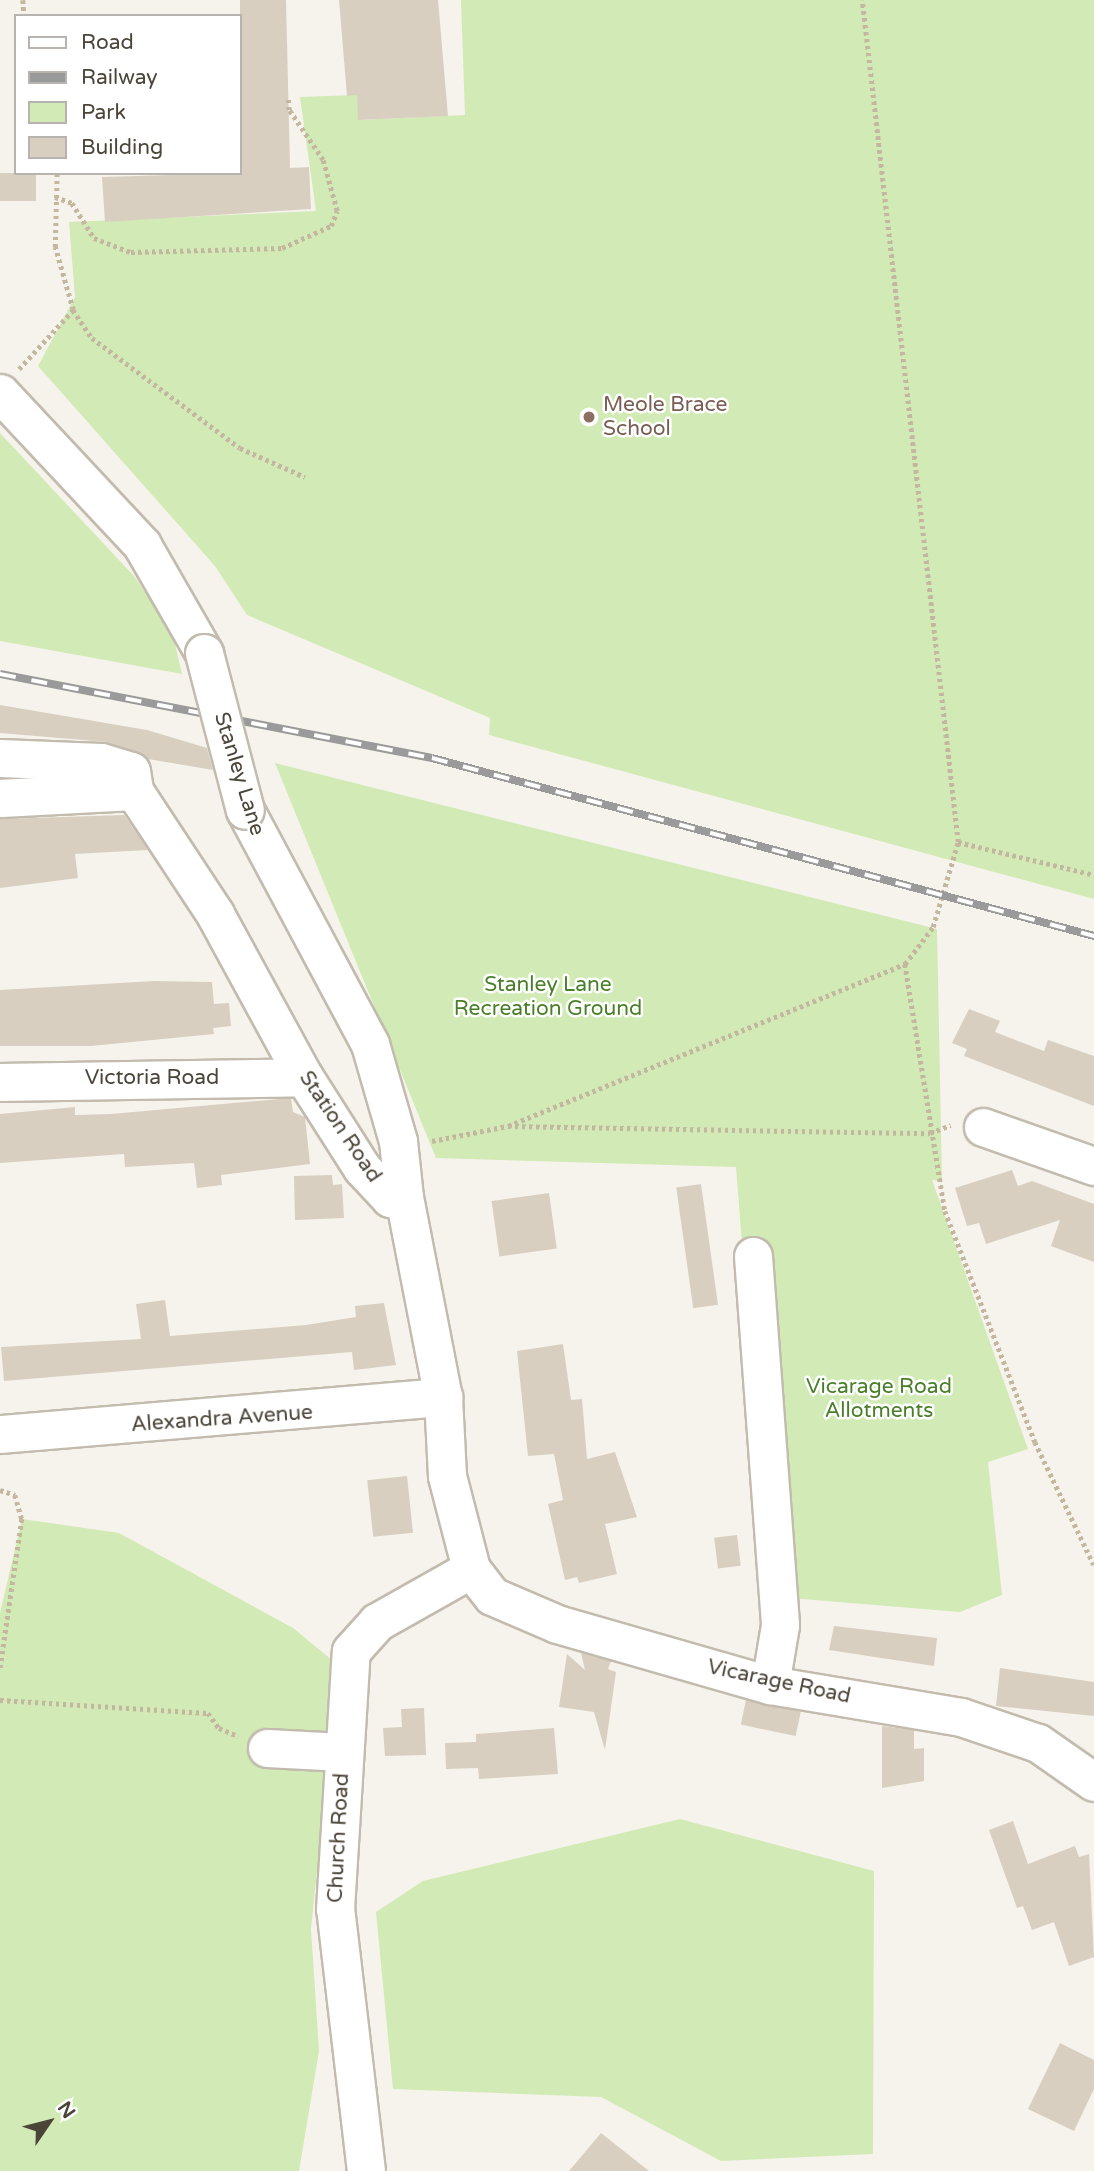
<!DOCTYPE html>
<style>
body{margin:0}
#map{position:relative;width:1094px;height:2171px;overflow:hidden;background:#f6f3ec;font-family:"Varela Round",sans-serif}
div>[style]{position:absolute}
.green>*{inset:0;background:#d2eab5}
.building>*{inset:0;background:#d8cfc1;transform-origin:0 0}
.path>*{height:4.5px;margin-top:-2.25px;transform-origin:0;background:repeating-linear-gradient(90deg,#c4b79f 0 3.5px,transparent 0 7px)}
.roads{filter:drop-shadow(2px 0 #c2bbae) drop-shadow(-2px 0 #c2bbae) drop-shadow(0 2px #c2bbae) drop-shadow(0 -2px #c2bbae)}
.minor>*{height:37px;margin:-18.5px;padding:0 18.5px;transform-origin:18.5px;border-radius:18.5px;background:#fff}
.rail>*{height:8px;margin-top:-4px;transform-origin:0;background:repeating-linear-gradient(90deg,#fff 0 16px,#9a9a9a 0 32px);box-sizing:border-box;border-block:2px solid #9a9a9a}
.bridges{filter:drop-shadow(2px 0 #c2bbae) drop-shadow(-2px 0 #c2bbae) drop-shadow(0 2px #c2bbae) drop-shadow(0 -2px #c2bbae)}
.minor-bridge>*{height:37px;margin:-18.5px;padding:0 18.5px;transform-origin:18.5px;border-radius:18.5px;background:#fff}
.dots>*{width:19px;height:19px;translate:-50% -50%;box-sizing:border-box;border:4px solid #fff;border-radius:50%}
span{translate:-50% -50%;white-space:nowrap;text-align:center;line-height:1.15;-webkit-text-stroke:5px #fff;paint-order:stroke}
.education-label{font-size:21px;color:#785e54}
.left{translate:0 -50%;text-align:left}
.street-label{font-size:21px;color:#4b4439}
.park-label{font-size:21px;color:#4a7f2a}
.legend{position:absolute;left:14px;top:14px;width:228px;height:161px;box-sizing:border-box;background:#fff;border:2px solid #b7b4b0;margin:0;padding:9px 12px;list-style:none;font-size:21px;color:#4b4439}
.legend li{display:flex;align-items:center;gap:14px;height:35px}
.legend b{width:35px;border:2px solid #b7b4b0}
.north{position:absolute;left:14px;top:2087px;width:70px;height:70px;-webkit-text-stroke:5px #fff;paint-order:stroke;rotate:55deg;font-size:19px;font-weight:700;line-height:28px;text-align:center;color:#4b4439}
.north::after{content:'';display:block;margin:auto;width:24px;height:32px;background:#4b4439;clip-path:polygon(50% 0,100% 100%,50% 72%,0 100%)}
</style>
<div id="map">
<div class="green">
<i style="clip-path:polygon(461px 0,1094px 0,1094px 899px,489px 735px,490px 718px,247px 615px,215px 566px,38px 366px,75px 297px,69px 222px,316px 211px,300px 97px,357px 95px,359px 120px,465px 115px)"></i>
<i style="clip-path:polygon(0 433px,134px 576px,172px 632px,182px 674px,0 641px)"></i>
<i style="clip-path:polygon(275px 763px,937px 929px,942px 1181px,932px 1180px,1028px 1449px,988px 1462px,1002px 1595px,960px 1612px,790px 1598px,772px 1624px,736px 1167px,436px 1158px)"></i>
<i style="clip-path:polygon(22px 1519px,119px 1533px,293px 1628px,338px 1665px,311px 1929px,319px 2051px,299px 2171px,0 2171px,0 1613px)"></i>
<i style="clip-path:polygon(680px 1819px,874px 1871px,873px 2154px,721px 2161px,601px 2097px,393px 2089px,376px 1912px,423px 1881px)"></i>
</div>
<div class="building">
<i style="clip-path:polygon(240px 0,286px 0,290px 168px,309px 167px,311px 209px,105px 222px,102px 177px,240px 173px)"></i>
<i style="clip-path:polygon(339px 0,438px 0,448px 116px,358px 120px,357px 95px,347px 96px)"></i>
<i style="left:0;top:173px;width:36px;height:28px"></i>
<i style="clip-path:polygon(0 705px,147px 730px,207px 748px,213px 770px,148px 759px,107px 742px,0 733px)"></i>
<i style="clip-path:polygon(124px 815px,148px 850px,75px 854px,78px 878px,0 888px,0 819px)"></i>
<i style="clip-path:polygon(154px 981px,212px 982px,214px 1004px,229px 1003px,231px 1026px,213px 1028px,214px 1034px,91px 1046px,0 1046px,0 990px)"></i>
<i style="clip-path:polygon(969px 1009px,1000px 1021px,995px 1032px,1044px 1051px,1048px 1040px,1094px 1056px,1094px 1106px,964px 1056px,967px 1049px,952px 1043px)"></i>
<i style="clip-path:polygon(291px 1098px,293px 1112px,305px 1117px,310px 1164px,221px 1175px,222px 1185px,197px 1188px,194px 1163px,125px 1167px,124px 1154px,0 1163px,0 1114px,75px 1107px,75px 1115px,111px 1114px)"></i>
<i style="clip-path:polygon(1012px 1170px,1018px 1186px,1032px 1181px,1094px 1204px,1094px 1262px,1051px 1246px,1060px 1220px,986px 1244px,979px 1223px,967px 1226px,955px 1188px)"></i>
<i style="clip-path:polygon(332px 1175px,333px 1185px,342px 1184px,344px 1218px,295px 1220px,294px 1176px)"></i>
<i style="left:701px;top:1184px;width:122px;height:25px;rotate:82deg"></i>
<i style="left:549px;top:1193px;width:56px;height:58px;rotate:82deg"></i>
<i style="clip-path:polygon(165px 1300px,170px 1336px,306px 1325px,356px 1317px,355px 1306px,384px 1303px,396px 1365px,354px 1370px,352px 1352px,4px 1381px,1px 1347px,141px 1339px,136px 1304px)"></i>
<i style="clip-path:polygon(563px 1344px,571px 1400px,582px 1399px,587px 1459px,615px 1452px,637px 1517px,605px 1524px,617px 1574px,579px 1583px,577px 1577px,565px 1580px,548px 1504px,563px 1500px,554px 1454px,528px 1456px,517px 1351px)"></i>
<i style="left:407px;top:1476px;width:57px;height:40px;rotate:84deg"></i>
<i style="left:737px;top:1535px;width:31px;height:23px;rotate:83deg"></i>
<i style="clip-path:polygon(834px 1626px,937px 1638px,934px 1666px,829px 1650px)"></i>
<i style="clip-path:polygon(581px 1653px,611px 1661px,608px 1669px,616px 1672px,605px 1750px,594px 1712px,559px 1707px,567px 1654px,585px 1670px)"></i>
<i style="clip-path:polygon(1000px 1668px,1094px 1682px,1094px 1716px,996px 1706px)"></i>
<i style="left:746px;top:1700px;width:56px;height:25px;rotate:12deg"></i>
<i style="clip-path:polygon(424px 1708px,426px 1755px,385px 1756px,383px 1728px,402px 1727px,401px 1709px)"></i>
<i style="clip-path:polygon(882px 1726px,914px 1730px,914px 1749px,924px 1748px,924px 1781px,882px 1788px)"></i>
<i style="clip-path:polygon(554px 1728px,558px 1774px,479px 1779px,478px 1768px,446px 1769px,445px 1743px,476px 1742px,476px 1734px)"></i>
<i style="clip-path:polygon(1013px 1821px,1028px 1864px,1075px 1846px,1079px 1857px,1089px 1854px,1094px 1957px,1069px 1966px,1054px 1922px,1032px 1930px,1023px 1906px,1017px 1908px,989px 1830px)"></i>
<i style="clip-path:polygon(1060px 2043px,1094px 2060px,1094px 2089px,1074px 2131px,1028px 2109px)"></i>
<i style="clip-path:polygon(601px 2133px,649px 2171px,569px 2171px)"></i>
</div>
<div class="path">
<i style="left:23px;top:0;width:16px;rotate:86deg"></i>
<i style="left:55px;top:197px;width:18px;rotate:19deg"></i>
<i style="left:72px;top:203px;width:41px;rotate:57.8deg"></i>
<i style="left:94px;top:238px;width:40px;rotate:21deg"></i>
<i style="left:131px;top:252px;width:151px;rotate:-1.5deg"></i>
<i style="left:282px;top:248px;width:54px;rotate:-24.2deg"></i>
<i style="left:331px;top:226px;width:16px;rotate:-68deg"></i>
<i style="left:337px;top:211px;width:53px;rotate:-105.4deg"></i>
<i style="left:323px;top:160px;width:60px;rotate:-124.2deg"></i>
<i style="left:289px;top:110px;width:12px;rotate:-95deg"></i>
<i style="left:73px;top:310px;width:34px;rotate:56deg"></i>
<i style="left:92px;top:338px;width:184px;rotate:36.6deg"></i>
<i style="left:240px;top:448px;width:71px;rotate:24deg"></i>
<i style="left:19px;top:369px;width:80px;rotate:-47.5deg"></i>
<i style="left:73px;top:310px;width:66px;rotate:-105.9deg"></i>
<i style="left:55px;top:247px;width:74px;rotate:-88.5deg"></i>
<i style="left:958px;top:842px;width:140px;rotate:13.6deg"></i>
<i style="left:905px;top:964px;width:250px;rotate:80.8deg"></i>
<i style="left:945px;top:1211px;width:248px;rotate:68.7deg"></i>
<i style="left:1035px;top:1442px;width:136px;rotate:64.4deg"></i>
<i style="left:508px;top:1126px;width:429px;rotate:-22.2deg"></i>
<i style="left:905px;top:964px;width:46px;rotate:-52.9deg"></i>
<i style="left:933px;top:927px;width:89px;rotate:-73.6deg"></i>
<i style="left:958px;top:842px;width:847px;rotate:-96.5deg"></i>
<i style="left:432px;top:1141px;width:77px;rotate:-11.2deg"></i>
<i style="left:508px;top:1126px;width:422px;rotate:1deg"></i>
<i style="left:930px;top:1133px;width:22px;rotate:-21deg"></i>
<i style="left:0;top:1490px;width:16px;rotate:18deg"></i>
<i style="left:15px;top:1495px;width:25px;rotate:74deg"></i>
<i style="left:22px;top:1519px;width:152px;rotate:98.3deg"></i>
<i style="left:0;top:1700px;width:208px;rotate:3.6deg"></i>
<i style="left:208px;top:1713px;width:19px;rotate:54deg"></i>
<i style="left:219px;top:1728px;width:21px;rotate:23deg"></i>
</div>
<div class="roads">
<div class="minor">
<i style="left:0;top:393px;width:208px;rotate:46.9deg"></i>
<i style="left:142px;top:545px;width:125px;rotate:60.1deg"></i>
<i style="left:0;top:758px;width:101px;rotate:2.3deg"></i>
<i style="left:101px;top:762px;width:31px;rotate:17deg"></i>
<i style="left:131px;top:771px;width:20px;rotate:81deg"></i>
<i style="left:134px;top:791px;width:147px;rotate:56.6deg"></i>
<i style="left:215px;top:914px;width:186px;rotate:61.4deg"></i>
<i style="left:304px;top:1077px;width:108px;rotate:57.5deg"></i>
<i style="left:362px;top:1168px;width:41px;rotate:47deg"></i>
<i style="left:390px;top:1198px;width:14px;rotate:-4deg"></i>
<i style="left:404px;top:1197px;width:204px;rotate:79deg"></i>
<i style="left:443px;top:1397px;width:79px;rotate:87.1deg"></i>
<i style="left:447px;top:1476px;width:96px;rotate:75.5deg"></i>
<i style="left:471px;top:1569px;width:34px;rotate:52deg"></i>
<i style="left:492px;top:1596px;width:71px;rotate:23.3deg"></i>
<i style="left:557px;top:1624px;width:222px;rotate:16deg"></i>
<i style="left:770px;top:1685px;width:194px;rotate:9.5deg"></i>
<i style="left:961px;top:1717px;width:81px;rotate:18.7deg"></i>
<i style="left:1038px;top:1743px;width:68px;rotate:34.9deg"></i>
<i style="left:0;top:798px;width:134px;rotate:-3deg"></i>
<i style="left:245px;top:810px;width:265px;rotate:61.9deg"></i>
<i style="left:370px;top:1044px;width:101px;rotate:73.9deg"></i>
<i style="left:398px;top:1141px;width:56px;rotate:83.9deg"></i>
<i style="left:0;top:1082px;width:304px;rotate:-0.9deg"></i>
<i style="left:983px;top:1127px;width:118px;rotate:19.4deg"></i>
<i style="left:753px;top:1256px;width:370px;rotate:85.8deg"></i>
<i style="left:780px;top:1625px;width:61px;rotate:99.5deg"></i>
<i style="left:0;top:1434px;width:445px;rotate:-4.8deg"></i>
<i style="left:267px;top:1748px;width:76px;rotate:3deg"></i>
<i style="left:366px;top:2171px;width:264px;rotate:-96.7deg"></i>
<i style="left:335px;top:1909px;width:258px;rotate:-86.5deg"></i>
<i style="left:351px;top:1651px;width:39px;rotate:-48deg"></i>
<i style="left:377px;top:1622px;width:108px;rotate:-29.4deg"></i>
</div>
</div>
<div class="rail">
<i style="left:0;top:674px;width:440px;rotate:11deg"></i>
<i style="left:432px;top:758px;width:686px;rotate:15.05deg"></i>
</div>
<div class="bridges">
<div class="minor-bridge">
<i style="left:204px;top:653px;width:162px;rotate:75.4deg"></i>
</div>
</div>
<div class="dots">
<i style="left:589px;top:417px;background:#8d6e63"></i>
</div>
<div class="education-label">
<span class="left" style="left:603px;top:417px">Meole Brace<br>School</span>
</div>
<div class="street-label">
<span style="left:239px;top:774px;rotate:73deg">Stanley Lane</span>
<span style="left:152px;top:1078px">Victoria Road</span>
<span style="left:340px;top:1127px;rotate:56deg">Station Road</span>
<span style="left:222px;top:1419px;rotate:-4deg">Alexandra Avenue</span>
<span style="left:779px;top:1682px;rotate:12deg">Vicarage Road</span>
<span style="left:339px;top:1838px;rotate:-87deg">Church Road</span>
</div>
<div class="park-label">
<span style="left:548px;top:997px">Stanley Lane<br>Recreation Ground</span>
<span style="left:879px;top:1399px">Vicarage Road<br>Allotments</span>
</div>
<ul class="legend">
<li><b style="height:9px;background:#fff"></b>Road</li>
<li><b style="height:9px;background:#9a9a9a"></b>Railway</li>
<li><b style="height:19px;background:#d2eab5"></b>Park</li>
<li><b style="height:19px;background:#d8cfc1"></b>Building</li>
</ul>
<div class="north">N</div>
</div>
